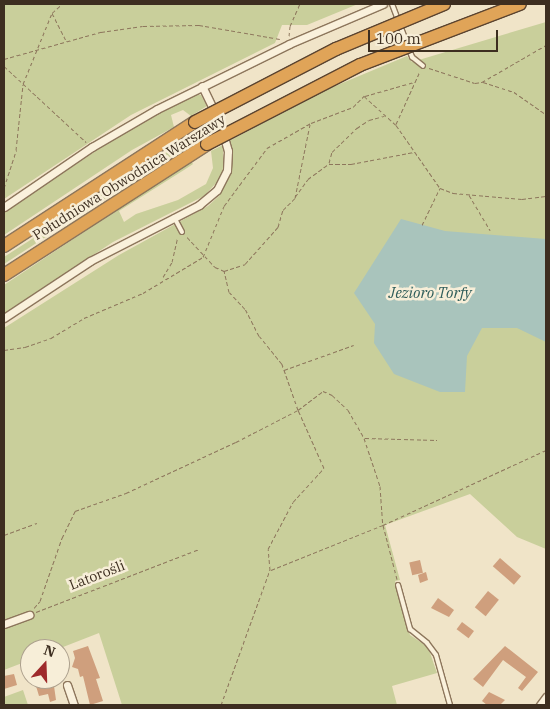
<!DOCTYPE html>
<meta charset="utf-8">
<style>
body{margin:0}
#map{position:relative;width:550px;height:709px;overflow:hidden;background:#f0e4c8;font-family:"IBM Plex Serif",serif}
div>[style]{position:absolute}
.green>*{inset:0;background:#c9cf9b}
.water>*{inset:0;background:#a9c4bc}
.building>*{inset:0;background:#cf9f7d;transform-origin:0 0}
.path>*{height:1px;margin-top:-0.5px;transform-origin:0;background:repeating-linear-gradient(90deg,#8d765c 0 4px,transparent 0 6.5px)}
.roads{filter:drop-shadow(1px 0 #8d765c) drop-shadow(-1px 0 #8d765c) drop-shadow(0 1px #8d765c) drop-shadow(0 -1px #8d765c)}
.lane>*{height:4px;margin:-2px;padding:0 2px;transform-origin:2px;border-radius:2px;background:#faf1dc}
.street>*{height:7px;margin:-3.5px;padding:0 3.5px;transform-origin:3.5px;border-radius:3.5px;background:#faf1dc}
.highway>*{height:12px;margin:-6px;padding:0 6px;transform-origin:6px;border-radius:6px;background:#e0a458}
.bridges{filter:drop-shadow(1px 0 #5b4430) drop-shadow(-1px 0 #5b4430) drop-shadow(0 1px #5b4430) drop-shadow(0 -1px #5b4430)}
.highway-bridge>*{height:12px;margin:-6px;padding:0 6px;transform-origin:6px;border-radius:6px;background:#e0a458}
span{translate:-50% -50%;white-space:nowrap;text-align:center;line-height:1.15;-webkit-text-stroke:5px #f7eed8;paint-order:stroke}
.street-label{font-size:14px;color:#3d2e20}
.water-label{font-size:15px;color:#2f5d5a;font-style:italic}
.frame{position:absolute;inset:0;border:5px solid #3d2e20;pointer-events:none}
.north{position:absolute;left:20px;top:639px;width:50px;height:50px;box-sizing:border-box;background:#f7eed8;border:1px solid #ada18e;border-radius:50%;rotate:20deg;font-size:14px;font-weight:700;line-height:20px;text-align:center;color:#3d2e20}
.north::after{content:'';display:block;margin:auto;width:18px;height:22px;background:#9e2a2b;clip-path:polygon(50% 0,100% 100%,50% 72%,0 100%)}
.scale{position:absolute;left:368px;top:30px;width:130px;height:22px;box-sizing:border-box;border:2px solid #3d2e20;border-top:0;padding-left:6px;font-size:15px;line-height:18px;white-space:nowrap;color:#3d2e20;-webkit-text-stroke:4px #f7eed8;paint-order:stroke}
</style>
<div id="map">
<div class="green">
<i style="clip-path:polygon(4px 4px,358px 4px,307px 25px,282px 25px,275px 43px,131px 115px,4px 199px)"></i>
<i style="clip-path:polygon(546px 22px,546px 549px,517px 537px,470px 494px,385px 525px,400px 580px,395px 581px,410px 635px,428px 647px,437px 673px,392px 686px,397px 705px,122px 705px,99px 633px,58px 649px,30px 649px,30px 660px,4px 670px,4px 328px,119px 255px,208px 206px,219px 196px,231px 174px,233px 152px,229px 141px,328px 89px,407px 56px,412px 62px)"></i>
<i style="clip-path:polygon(195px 94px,201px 95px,207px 106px,191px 116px,183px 110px,171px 115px,174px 127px,132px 150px,4px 235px,4px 212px,132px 127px)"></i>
<i style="clip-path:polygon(194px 135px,197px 139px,4px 264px,4px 257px)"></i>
<i style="clip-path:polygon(223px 145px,223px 169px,219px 180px,204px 196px,113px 242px,4px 314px,4px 285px,191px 161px,193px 164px,184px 170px,119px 211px,124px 222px,136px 214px,178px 200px,206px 184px,213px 168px,211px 151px)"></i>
<i style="clip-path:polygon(23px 690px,28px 705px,4px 705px,4px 697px)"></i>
</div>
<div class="water">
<i style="clip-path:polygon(401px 219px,445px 231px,546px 239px,546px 342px,517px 328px,482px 328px,467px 356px,465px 392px,440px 392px,394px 374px,374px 343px,375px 324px,354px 293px)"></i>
</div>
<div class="building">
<i style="left:500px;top:558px;width:28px;height:11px;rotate:41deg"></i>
<i style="left:420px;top:560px;width:13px;height:11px;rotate:77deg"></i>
<i style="clip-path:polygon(426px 572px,428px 580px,420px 583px,418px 575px)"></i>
<i style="left:488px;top:591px;width:14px;height:21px;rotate:39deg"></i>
<i style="clip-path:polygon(438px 598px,454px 610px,449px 617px,431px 608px)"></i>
<i style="left:462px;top:622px;width:15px;height:9px;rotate:37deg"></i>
<i style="clip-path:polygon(88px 646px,100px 678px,96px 679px,103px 701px,90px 705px,83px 676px,80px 677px,78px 669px,72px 667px,75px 658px,73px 651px)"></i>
<i style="clip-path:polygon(505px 646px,538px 672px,522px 691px,518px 688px,526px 677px,503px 660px,483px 687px,473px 679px)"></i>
<i style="clip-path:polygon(14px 674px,17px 685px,4px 689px,4px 676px)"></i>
<i style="clip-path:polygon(53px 679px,56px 700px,50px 702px,48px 694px,39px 696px,36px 686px,44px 683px,43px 680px)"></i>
<i style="clip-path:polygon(489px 692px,505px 700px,500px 705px,487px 705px,482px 701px)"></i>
</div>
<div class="path">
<i style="left:52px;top:13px;width:31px;rotate:63deg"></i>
<i style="left:289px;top:36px;width:10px;rotate:-84deg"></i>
<i style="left:290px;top:26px;width:24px;rotate:-66deg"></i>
<i style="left:4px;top:59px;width:101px;rotate:-15.6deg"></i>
<i style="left:101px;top:32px;width:42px;rotate:-8.1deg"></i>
<i style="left:143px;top:26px;width:56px;rotate:-1deg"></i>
<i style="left:199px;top:25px;width:82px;rotate:9.8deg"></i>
<i style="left:4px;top:66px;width:112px;rotate:42.8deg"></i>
<i style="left:429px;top:68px;width:48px;rotate:18.1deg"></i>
<i style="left:475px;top:83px;width:7px;rotate:-8deg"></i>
<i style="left:482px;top:82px;width:74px;rotate:-30deg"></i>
<i style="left:483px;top:82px;width:33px;rotate:18deg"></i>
<i style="left:514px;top:92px;width:39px;rotate:35deg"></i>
<i style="left:365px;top:96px;width:51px;rotate:-15.9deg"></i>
<i style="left:396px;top:124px;width:58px;rotate:-65.6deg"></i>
<i style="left:329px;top:163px;width:11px;rotate:-75deg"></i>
<i style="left:332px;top:152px;width:35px;rotate:-44deg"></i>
<i style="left:357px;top:128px;width:14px;rotate:-34deg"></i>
<i style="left:369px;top:120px;width:16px;rotate:-15deg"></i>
<i style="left:4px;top:188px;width:40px;rotate:-72deg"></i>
<i style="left:16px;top:150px;width:66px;rotate:-83.9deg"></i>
<i style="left:23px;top:84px;width:77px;rotate:-67.8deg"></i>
<i style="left:52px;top:13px;width:13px;rotate:-42deg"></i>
<i style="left:469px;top:195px;width:41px;rotate:59deg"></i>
<i style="left:295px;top:197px;width:22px;rotate:-54deg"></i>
<i style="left:308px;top:179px;width:26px;rotate:-36deg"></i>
<i style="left:329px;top:164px;width:22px"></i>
<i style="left:351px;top:164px;width:64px;rotate:-10.8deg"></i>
<i style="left:422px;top:225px;width:41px;rotate:-64.1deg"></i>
<i style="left:187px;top:237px;width:41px;rotate:47deg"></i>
<i style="left:215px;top:267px;width:10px;rotate:24deg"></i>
<i style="left:224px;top:271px;width:22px;rotate:-18deg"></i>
<i style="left:245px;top:264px;width:50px;rotate:-48.3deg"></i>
<i style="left:278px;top:227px;width:18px;rotate:-74deg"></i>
<i style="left:283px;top:210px;width:17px;rotate:-45deg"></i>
<i style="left:295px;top:198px;width:76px;rotate:-78.5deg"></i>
<i style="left:163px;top:277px;width:17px;rotate:-59deg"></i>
<i style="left:172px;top:262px;width:26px;rotate:-77deg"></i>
<i style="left:4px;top:350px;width:21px;rotate:-8deg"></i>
<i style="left:25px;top:347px;width:28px;rotate:-19deg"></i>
<i style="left:51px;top:338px;width:39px;rotate:-31deg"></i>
<i style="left:84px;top:318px;width:64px;rotate:-23deg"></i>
<i style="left:143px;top:293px;width:70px;rotate:-31deg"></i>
<i style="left:203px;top:257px;width:55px;rotate:-67.6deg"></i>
<i style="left:224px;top:206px;width:72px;rotate:-53.4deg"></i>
<i style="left:267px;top:148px;width:51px;rotate:-29.6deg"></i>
<i style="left:311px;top:123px;width:45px;rotate:-20.9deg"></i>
<i style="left:353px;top:107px;width:16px;rotate:-45deg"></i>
<i style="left:364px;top:96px;width:43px;rotate:42.2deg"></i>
<i style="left:396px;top:125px;width:77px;rotate:55.1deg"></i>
<i style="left:440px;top:188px;width:14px;rotate:21deg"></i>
<i style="left:453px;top:193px;width:69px;rotate:5deg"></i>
<i style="left:522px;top:199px;width:24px;rotate:-7deg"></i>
<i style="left:284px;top:370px;width:74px;rotate:-19.7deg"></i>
<i style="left:365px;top:438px;width:72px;rotate:1.6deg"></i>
<i style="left:4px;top:535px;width:35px;rotate:-20deg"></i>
<i style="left:271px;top:570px;width:121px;rotate:-21.9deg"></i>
<i style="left:383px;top:525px;width:179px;rotate:-24.7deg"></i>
<i style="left:34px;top:608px;width:9px;rotate:-49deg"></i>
<i style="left:40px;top:601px;width:67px;rotate:-70.8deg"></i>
<i style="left:62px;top:538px;width:30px;rotate:-64deg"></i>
<i style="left:75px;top:511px;width:54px;rotate:-19.4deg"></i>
<i style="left:126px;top:493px;width:121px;rotate:-24.9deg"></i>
<i style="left:236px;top:442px;width:70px;rotate:-27.3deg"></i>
<i style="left:298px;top:410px;width:31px;rotate:-37deg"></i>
<i style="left:323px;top:391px;width:10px;rotate:24deg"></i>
<i style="left:332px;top:395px;width:22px;rotate:43deg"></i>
<i style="left:348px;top:410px;width:32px;rotate:60deg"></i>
<i style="left:364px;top:438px;width:51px;rotate:71.6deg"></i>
<i style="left:380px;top:486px;width:39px;rotate:86deg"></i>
<i style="left:383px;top:525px;width:56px;rotate:75.5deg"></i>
<i style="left:36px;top:612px;width:175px;rotate:-21.1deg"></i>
<i style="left:221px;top:705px;width:144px;rotate:-70.1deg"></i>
<i style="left:270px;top:570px;width:21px;rotate:-95deg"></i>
<i style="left:268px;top:549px;width:53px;rotate:-62deg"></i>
<i style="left:293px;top:502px;width:46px;rotate:-47.6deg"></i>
<i style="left:324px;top:468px;width:64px;rotate:-114.1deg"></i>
<i style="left:298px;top:410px;width:49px;rotate:-109.2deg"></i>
<i style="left:282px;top:364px;width:36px;rotate:-129deg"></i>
<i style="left:259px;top:336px;width:30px;rotate:-117deg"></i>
<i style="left:245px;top:309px;width:23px;rotate:-133deg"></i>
<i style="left:229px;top:292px;width:22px;rotate:-103deg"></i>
</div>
<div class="roads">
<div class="lane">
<i style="left:392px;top:4px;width:57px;rotate:69.3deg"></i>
<i style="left:412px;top:57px;width:14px;rotate:39deg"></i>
<i style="left:174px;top:217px;width:17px;rotate:62deg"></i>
<i style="left:398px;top:585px;width:46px;rotate:74.7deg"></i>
<i style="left:410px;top:629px;width:22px;rotate:39deg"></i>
<i style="left:427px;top:643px;width:15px;rotate:53deg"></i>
<i style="left:436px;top:655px;width:52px;rotate:74.4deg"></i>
</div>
<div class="street">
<i style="left:4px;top:207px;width:107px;rotate:-34.3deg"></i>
<i style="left:92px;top:147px;width:75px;rotate:-30.3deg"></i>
<i style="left:157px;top:109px;width:147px;rotate:-26.2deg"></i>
<i style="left:289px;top:44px;width:102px;rotate:-23.1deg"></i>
<i style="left:4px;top:318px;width:103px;rotate:-33.5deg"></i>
<i style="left:90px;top:261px;width:123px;rotate:-27.2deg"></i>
<i style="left:199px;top:205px;width:23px;rotate:-40deg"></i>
<i style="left:217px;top:190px;width:22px;rotate:-63deg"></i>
<i style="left:227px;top:170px;width:19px;rotate:-87deg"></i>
<i style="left:228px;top:151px;width:29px;rotate:-106deg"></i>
<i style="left:220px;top:123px;width:41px;rotate:-115.9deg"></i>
<i style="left:4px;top:624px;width:27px;rotate:-20deg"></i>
<i style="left:67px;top:685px;width:21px;rotate:71deg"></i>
<i style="left:540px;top:705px;width:10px;rotate:-53deg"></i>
</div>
<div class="highway">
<i style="left:4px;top:246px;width:228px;rotate:-33deg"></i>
<i style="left:4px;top:275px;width:242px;rotate:-32.8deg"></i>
</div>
</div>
<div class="bridges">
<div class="highway-bridge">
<i style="left:195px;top:122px;width:159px;rotate:-27.4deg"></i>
<i style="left:336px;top:49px;width:117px;rotate:-22.6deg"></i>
<i style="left:207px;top:144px;width:172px;rotate:-27.3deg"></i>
<i style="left:360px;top:65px;width:171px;rotate:-20.9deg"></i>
</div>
</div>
<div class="street-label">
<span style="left:129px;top:177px;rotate:-32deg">Południowa Obwodnica Warszawy</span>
<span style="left:97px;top:575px;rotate:-21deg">Latorośli</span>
</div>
<div class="water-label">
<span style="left:430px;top:293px">Jezioro Torfy</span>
</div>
<div class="frame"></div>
<div class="north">N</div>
<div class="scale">100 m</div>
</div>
